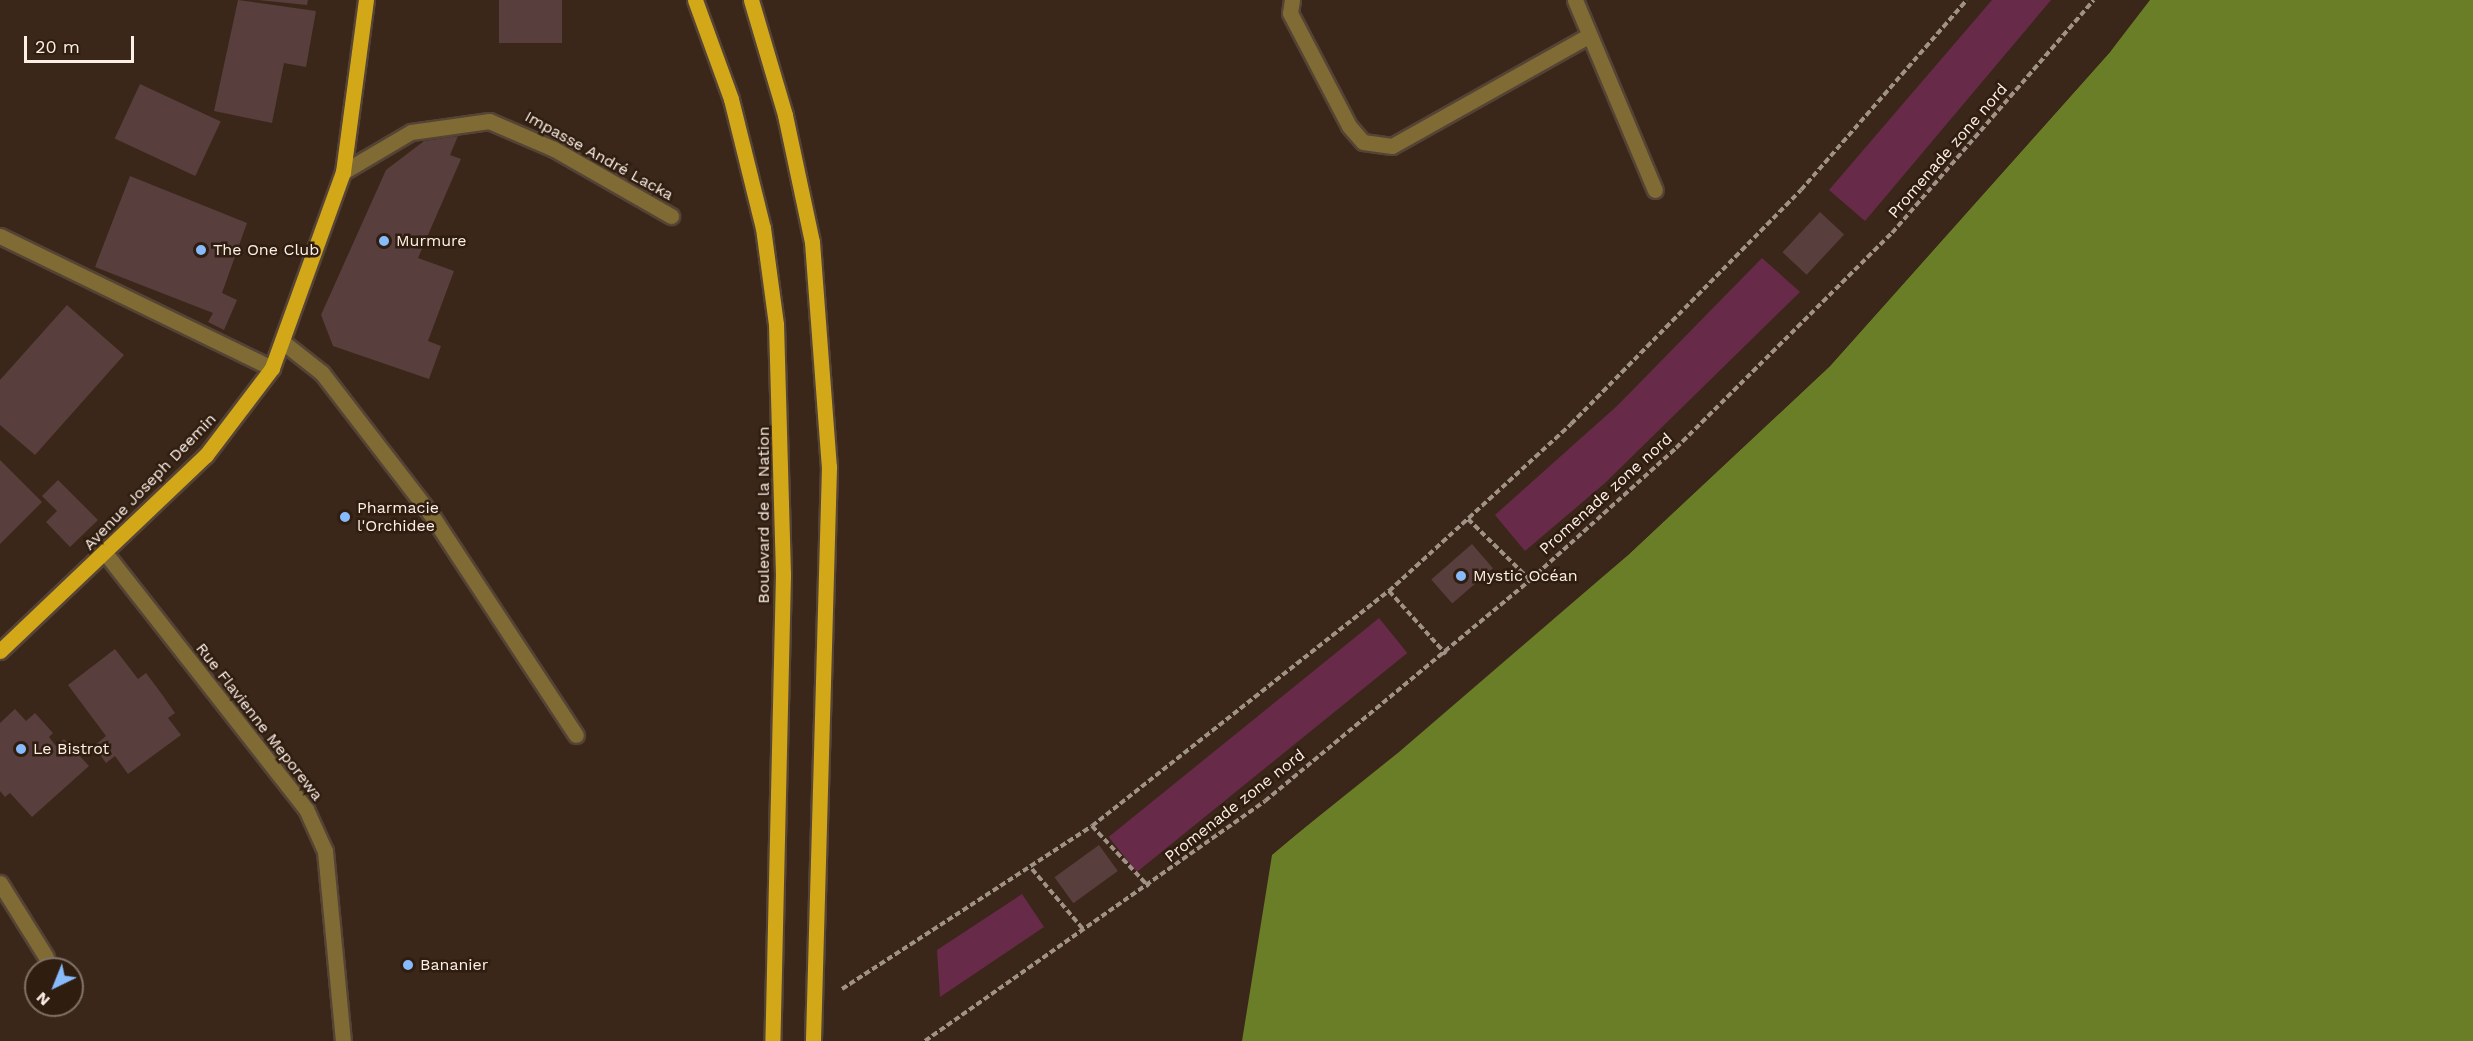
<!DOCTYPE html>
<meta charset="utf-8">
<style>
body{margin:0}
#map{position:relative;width:2473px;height:1041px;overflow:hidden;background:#3a2719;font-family:"Work Sans",sans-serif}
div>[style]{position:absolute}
.green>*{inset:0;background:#682a49;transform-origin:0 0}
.water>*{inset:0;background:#697e27}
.pier>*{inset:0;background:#3a2719}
.building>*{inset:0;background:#583e3c;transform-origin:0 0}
.path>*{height:4px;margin-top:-2px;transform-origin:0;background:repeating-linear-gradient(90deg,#a19286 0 6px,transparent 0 9px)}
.roads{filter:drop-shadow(2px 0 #554336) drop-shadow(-2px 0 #554336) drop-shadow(0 2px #554336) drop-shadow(0 -2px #554336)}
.minor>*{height:15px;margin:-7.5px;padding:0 7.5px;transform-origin:7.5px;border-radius:7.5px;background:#7f6b33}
.major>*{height:15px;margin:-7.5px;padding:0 7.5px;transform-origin:7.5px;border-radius:7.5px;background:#d3a818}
.dots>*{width:16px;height:16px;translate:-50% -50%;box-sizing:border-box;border:3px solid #2f1d10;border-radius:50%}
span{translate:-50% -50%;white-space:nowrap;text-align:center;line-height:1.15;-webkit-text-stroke:5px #2f1d10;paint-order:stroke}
.street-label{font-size:16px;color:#fcefe6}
.poi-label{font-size:16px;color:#fcefe6}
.left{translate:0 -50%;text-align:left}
.north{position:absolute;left:24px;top:957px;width:60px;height:60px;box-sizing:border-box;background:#2f1d10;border:2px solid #817166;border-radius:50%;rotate:223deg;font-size:16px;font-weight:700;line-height:24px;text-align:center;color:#fcefe6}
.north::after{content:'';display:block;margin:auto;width:21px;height:27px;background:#87bbfb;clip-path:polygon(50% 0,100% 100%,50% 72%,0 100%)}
.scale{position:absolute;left:24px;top:36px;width:110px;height:27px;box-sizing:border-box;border:3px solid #fcefe6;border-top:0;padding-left:8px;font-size:18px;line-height:21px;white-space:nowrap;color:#fcefe6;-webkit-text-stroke:4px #2f1d10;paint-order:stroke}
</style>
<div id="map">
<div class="green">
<i style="clip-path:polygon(1992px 0,2051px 0,1865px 221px,1829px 190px)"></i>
<i style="clip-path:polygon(1762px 258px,1800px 292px,1605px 483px,1525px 551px,1495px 515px,1617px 406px)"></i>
<i style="left:1379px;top:618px;width:45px;height:348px;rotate:51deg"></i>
<i style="clip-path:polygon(1022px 894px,1044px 927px,940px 997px,937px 950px)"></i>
</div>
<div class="water">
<i style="clip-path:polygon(2150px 0,2473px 0,2473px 1041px,1242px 1041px,1272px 855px,1628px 555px,1830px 366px,2110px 52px)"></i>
</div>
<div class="pier">
<i style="clip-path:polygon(2146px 0,2110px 52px,1830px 366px,1628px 555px,1399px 752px,1268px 857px,1626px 553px,1828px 363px,2108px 51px)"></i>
</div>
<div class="building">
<i style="clip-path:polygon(238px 0,316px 11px,306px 67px,284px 63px,272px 123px,214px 111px)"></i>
<i style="clip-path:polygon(258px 0,308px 0,307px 5px)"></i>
<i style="left:499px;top:0;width:63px;height:43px"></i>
<i style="left:140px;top:84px;width:89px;height:60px;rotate:25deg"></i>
<i style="clip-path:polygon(458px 136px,450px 155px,461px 159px,418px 258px,454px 271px,428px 341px,441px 346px,429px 379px,333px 346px,321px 315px,386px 170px,424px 141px)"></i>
<i style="clip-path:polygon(130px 176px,247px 223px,222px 293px,237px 300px,224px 330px,208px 322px,213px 313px,95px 267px)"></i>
<i style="left:1820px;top:212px;width:33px;height:55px;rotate:43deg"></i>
<i style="clip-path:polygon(67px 305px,124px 355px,35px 455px,0 425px,0 380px)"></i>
<i style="clip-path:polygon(0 460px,42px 502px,0 544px)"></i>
<i style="clip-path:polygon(58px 480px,98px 520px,70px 547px,46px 522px,57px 511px,42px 496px)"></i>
<i style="left:1472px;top:544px;width:32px;height:54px;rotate:49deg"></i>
<i style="clip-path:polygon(115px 649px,138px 679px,146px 673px,161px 693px,175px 713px,168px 718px,181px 735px,128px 774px,115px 756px,106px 763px,94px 746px,106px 736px,68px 685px)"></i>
<i style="clip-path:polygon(15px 709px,26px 721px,35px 713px,53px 733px,49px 737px,56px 746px,64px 739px,89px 766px,32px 817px,10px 793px,5px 797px,0 791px,0 723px)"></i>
<i style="left:1099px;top:845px;width:32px;height:55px;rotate:54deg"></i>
</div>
<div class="path">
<i style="left:1468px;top:519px;width:87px;rotate:44.5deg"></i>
<i style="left:1389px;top:591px;width:85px;rotate:47.9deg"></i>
<i style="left:1092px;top:826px;width:83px;rotate:46.9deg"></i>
<i style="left:1032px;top:869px;width:80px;rotate:49.6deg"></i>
<i style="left:842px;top:989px;width:298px;rotate:-33.1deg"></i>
<i style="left:1092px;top:826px;width:379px;rotate:-38.4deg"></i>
<i style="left:1389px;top:591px;width:247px;rotate:-42.5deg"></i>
<i style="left:1571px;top:424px;width:328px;rotate:-45.5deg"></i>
<i style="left:1801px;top:190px;width:252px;rotate:-48.9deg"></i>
<i style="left:925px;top:1041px;width:416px;rotate:-35.2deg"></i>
<i style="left:1265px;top:801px;width:345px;rotate:-39.8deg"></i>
<i style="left:1530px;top:580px;width:197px;rotate:-42.1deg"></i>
<i style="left:1676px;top:448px;width:305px;rotate:-44.9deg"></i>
<i style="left:1892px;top:233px;width:308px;rotate:-49.1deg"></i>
</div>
<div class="roads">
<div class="minor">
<i style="left:1292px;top:0;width:13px;rotate:99deg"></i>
<i style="left:1290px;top:13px;width:127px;rotate:62.4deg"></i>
<i style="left:1349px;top:126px;width:21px;rotate:49deg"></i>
<i style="left:1363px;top:142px;width:29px;rotate:8deg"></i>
<i style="left:1392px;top:146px;width:223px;rotate:-29.3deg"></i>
<i style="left:1575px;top:0;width:206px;rotate:67.2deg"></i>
<i style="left:343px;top:172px;width:79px;rotate:-30.5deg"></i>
<i style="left:411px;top:132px;width:79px;rotate:-8deg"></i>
<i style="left:489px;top:121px;width:71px;rotate:23.3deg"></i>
<i style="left:554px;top:149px;width:135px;rotate:29.8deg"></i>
<i style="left:0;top:236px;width:302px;rotate:25.9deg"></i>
<i style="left:284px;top:343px;width:48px;rotate:38.3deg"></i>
<i style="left:322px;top:373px;width:180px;rotate:52.4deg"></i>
<i style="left:432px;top:516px;width:262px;rotate:56.7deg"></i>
<i style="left:106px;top:554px;width:324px;rotate:51.9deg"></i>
<i style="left:306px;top:809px;width:46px;rotate:65.7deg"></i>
<i style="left:325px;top:851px;width:191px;rotate:84.6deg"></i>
<i style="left:0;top:883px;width:87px;rotate:58.1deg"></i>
</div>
<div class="major">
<i style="left:695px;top:0;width:105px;rotate:70deg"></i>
<i style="left:731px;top:99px;width:133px;rotate:76.1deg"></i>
<i style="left:763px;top:228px;width:97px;rotate:82.3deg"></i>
<i style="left:776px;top:324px;width:250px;rotate:88.4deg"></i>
<i style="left:783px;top:574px;width:467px;rotate:91.3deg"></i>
<i style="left:751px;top:0;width:120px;rotate:73.5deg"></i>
<i style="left:785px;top:115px;width:130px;rotate:78deg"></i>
<i style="left:812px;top:242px;width:226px;rotate:85.7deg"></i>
<i style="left:829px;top:467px;width:574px;rotate:91.6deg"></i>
<i style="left:0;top:651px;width:284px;rotate:-43.6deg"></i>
<i style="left:206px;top:455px;width:109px;rotate:-52.8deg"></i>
<i style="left:272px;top:368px;width:208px;rotate:-70.1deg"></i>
<i style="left:343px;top:172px;width:174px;rotate:-82.4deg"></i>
</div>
</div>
<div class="dots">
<i style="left:384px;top:241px;background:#87bbfb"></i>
<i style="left:201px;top:250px;background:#87bbfb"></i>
<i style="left:345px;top:517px;background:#87bbfb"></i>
<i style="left:1461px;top:576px;background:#87bbfb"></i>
<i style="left:21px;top:749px;background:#87bbfb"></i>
<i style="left:408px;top:965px;background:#87bbfb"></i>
</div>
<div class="street-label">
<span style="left:1948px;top:151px;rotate:-49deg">Promenade zone nord</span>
<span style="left:599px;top:156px;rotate:29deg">Impasse André Lacka</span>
<span style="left:150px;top:482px;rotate:-46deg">Avenue Joseph Deemin</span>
<span style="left:1606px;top:494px;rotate:-42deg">Promenade zone nord</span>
<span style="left:764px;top:515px;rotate:-90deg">Boulevard de la Nation</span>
<span style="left:259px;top:722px;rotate:52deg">Rue Flavienne Meporewa</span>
<span style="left:1235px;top:806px;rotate:-38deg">Promenade zone nord</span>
</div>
<div class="poi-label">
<span class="left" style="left:396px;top:241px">Murmure</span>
<span class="left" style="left:213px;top:250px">The One Club</span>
<span class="left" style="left:357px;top:517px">Pharmacie<br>l'Orchidee</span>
<span class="left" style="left:1473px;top:576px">Mystic Océan</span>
<span class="left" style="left:33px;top:749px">Le Bistrot</span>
<span class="left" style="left:420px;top:965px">Bananier</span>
</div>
<div class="north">N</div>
<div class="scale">20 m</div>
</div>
